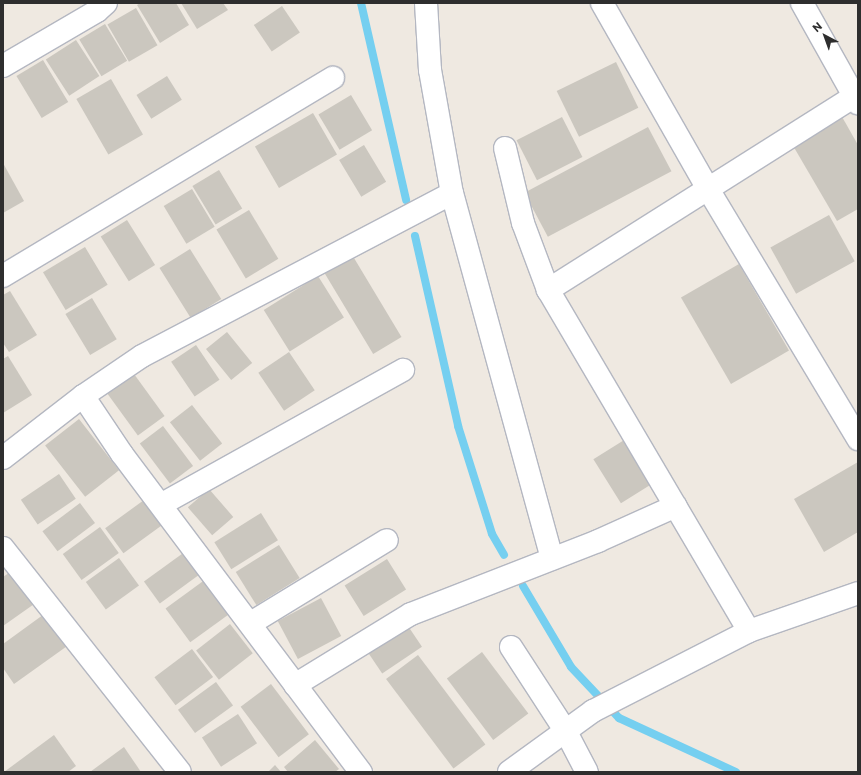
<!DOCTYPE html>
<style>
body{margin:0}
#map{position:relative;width:861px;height:775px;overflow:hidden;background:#efe9e1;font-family:Commissioner,sans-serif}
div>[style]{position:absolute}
.stream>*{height:8px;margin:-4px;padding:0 4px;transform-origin:4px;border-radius:4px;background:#75cff0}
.building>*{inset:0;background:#cbc7bf;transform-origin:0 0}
.roads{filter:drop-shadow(1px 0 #b4b7c1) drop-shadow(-1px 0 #b4b7c1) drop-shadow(0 1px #b4b7c1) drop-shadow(0 -1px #b4b7c1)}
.minor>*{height:22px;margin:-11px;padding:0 11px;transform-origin:11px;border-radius:11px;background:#fff}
span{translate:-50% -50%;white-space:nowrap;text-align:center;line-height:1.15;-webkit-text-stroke:4px #fff;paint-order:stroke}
.frame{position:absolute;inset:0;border:4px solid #2e2e2e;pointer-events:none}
.north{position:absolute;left:805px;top:16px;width:40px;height:40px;-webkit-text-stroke:3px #fff;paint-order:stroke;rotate:319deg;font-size:11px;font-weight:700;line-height:16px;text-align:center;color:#2e2e2e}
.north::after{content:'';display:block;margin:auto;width:14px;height:18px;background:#2e2e2e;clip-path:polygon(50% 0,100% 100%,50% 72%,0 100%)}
</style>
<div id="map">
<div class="stream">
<i style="left:361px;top:3px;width:202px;rotate:77.1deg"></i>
<i style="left:415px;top:236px;width:195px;rotate:77.2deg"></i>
<i style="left:458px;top:426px;width:113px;rotate:72.5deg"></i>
<i style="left:492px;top:534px;width:24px;rotate:60deg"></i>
<i style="left:523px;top:586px;width:94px;rotate:59.3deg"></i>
<i style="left:571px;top:667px;width:70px;rotate:46.7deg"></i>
<i style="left:619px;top:718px;width:129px;rotate:24.8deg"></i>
</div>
<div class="building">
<i style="clip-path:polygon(140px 3px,176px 3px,189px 25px,160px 43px,137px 5px)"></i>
<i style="clip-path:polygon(181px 3px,223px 3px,228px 10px,197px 29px)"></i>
<i style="left:282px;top:6px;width:32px;height:34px;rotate:56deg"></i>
<i style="left:136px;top:8px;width:43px;height:33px;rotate:60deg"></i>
<i style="left:105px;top:24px;width:43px;height:30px;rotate:59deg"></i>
<i style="left:76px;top:40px;width:43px;height:36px;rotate:57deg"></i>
<i style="left:43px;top:60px;width:49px;height:31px;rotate:59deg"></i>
<i style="left:616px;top:62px;width:51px;height:66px;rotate:64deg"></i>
<i style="left:167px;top:76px;width:28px;height:36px;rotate:58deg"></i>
<i style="left:111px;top:79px;width:64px;height:40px;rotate:60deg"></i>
<i style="left:351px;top:95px;width:41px;height:38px;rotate:59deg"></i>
<i style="left:313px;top:113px;width:48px;height:67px;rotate:60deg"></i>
<i style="clip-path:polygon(841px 115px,858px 145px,858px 209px,837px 221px,792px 144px)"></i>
<i style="left:562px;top:117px;width:45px;height:51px;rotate:63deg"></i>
<i style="left:648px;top:127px;width:50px;height:140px;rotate:62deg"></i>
<i style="left:364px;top:145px;width:43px;height:29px;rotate:59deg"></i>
<i style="clip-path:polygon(3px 163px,24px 201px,3px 213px)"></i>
<i style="left:219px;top:170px;width:45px;height:31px;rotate:59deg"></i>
<i style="left:192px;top:189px;width:44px;height:33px;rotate:59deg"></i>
<i style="left:249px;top:210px;width:57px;height:38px;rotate:59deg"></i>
<i style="left:829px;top:215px;width:53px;height:67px;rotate:61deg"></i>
<i style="left:127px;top:220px;width:53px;height:31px;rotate:58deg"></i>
<i style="left:85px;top:247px;width:44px;height:49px;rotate:59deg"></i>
<i style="left:190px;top:249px;width:59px;height:36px;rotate:58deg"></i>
<i style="left:351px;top:253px;width:98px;height:33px;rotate:59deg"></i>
<i style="left:739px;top:264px;width:100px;height:67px;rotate:60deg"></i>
<i style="left:318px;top:276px;width:49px;height:64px;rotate:58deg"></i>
<i style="clip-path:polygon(10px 291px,37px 335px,9px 352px,3px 343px,3px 295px)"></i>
<i style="left:92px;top:298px;width:48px;height:31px;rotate:59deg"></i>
<i style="left:227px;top:332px;width:40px;height:27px;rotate:51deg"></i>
<i style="left:196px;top:345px;width:42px;height:30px;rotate:56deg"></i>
<i style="left:289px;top:352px;width:46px;height:37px;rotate:56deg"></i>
<i style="clip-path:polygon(8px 356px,32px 395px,3px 413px,3px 359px)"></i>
<i style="left:134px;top:374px;width:52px;height:33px;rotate:54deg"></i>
<i style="left:192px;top:405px;width:49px;height:28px;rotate:52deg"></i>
<i style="left:79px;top:419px;width:65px;height:43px;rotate:52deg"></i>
<i style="left:163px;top:426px;width:50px;height:29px;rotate:53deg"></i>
<i style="left:629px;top:437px;width:52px;height:42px;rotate:58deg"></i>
<i style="clip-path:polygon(858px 462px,858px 532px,824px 552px,794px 499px)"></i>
<i style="left:59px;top:474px;width:30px;height:46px;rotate:56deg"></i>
<i style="left:209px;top:489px;width:37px;height:28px;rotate:49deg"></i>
<i style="left:144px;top:500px;width:31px;height:48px;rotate:54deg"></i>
<i style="left:80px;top:503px;width:25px;height:47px;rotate:53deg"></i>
<i style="left:261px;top:513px;width:32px;height:55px;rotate:58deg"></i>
<i style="left:100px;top:527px;width:32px;height:46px;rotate:54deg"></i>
<i style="left:279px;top:545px;width:39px;height:51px;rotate:58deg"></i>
<i style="left:186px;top:551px;width:27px;height:52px;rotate:54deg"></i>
<i style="left:119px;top:558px;width:34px;height:41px;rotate:54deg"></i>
<i style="left:387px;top:559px;width:36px;height:50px;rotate:58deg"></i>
<i style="clip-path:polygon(13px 570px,37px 602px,3px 626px,3px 577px)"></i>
<i style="left:206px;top:579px;width:42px;height:50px;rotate:54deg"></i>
<i style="left:321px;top:598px;width:43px;height:49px;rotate:62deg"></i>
<i style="clip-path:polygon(47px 612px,70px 644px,14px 684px,3px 668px,3px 644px)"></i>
<i style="left:230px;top:624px;width:37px;height:43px;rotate:52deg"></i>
<i style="left:408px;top:626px;width:25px;height:48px;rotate:56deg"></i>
<i style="left:192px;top:649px;width:35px;height:47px;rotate:53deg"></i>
<i style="left:482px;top:652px;width:77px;height:44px;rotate:53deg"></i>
<i style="left:418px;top:655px;width:112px;height:40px;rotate:53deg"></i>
<i style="left:216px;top:682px;width:29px;height:47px;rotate:54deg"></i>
<i style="left:271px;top:684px;width:63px;height:38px;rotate:53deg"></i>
<i style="left:238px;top:714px;width:35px;height:43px;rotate:57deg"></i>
<i style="clip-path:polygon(54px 735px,76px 766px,68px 772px,4px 772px)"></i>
<i style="clip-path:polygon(315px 740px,339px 769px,335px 772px,288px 772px,284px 767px)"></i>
<i style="clip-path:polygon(124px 747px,141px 772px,90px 772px)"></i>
<i style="clip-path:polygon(275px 765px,281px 772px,268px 772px)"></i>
</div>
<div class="roads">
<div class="minor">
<i style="left:426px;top:3px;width:67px;rotate:86.6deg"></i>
<i style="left:430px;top:70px;width:125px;rotate:79.9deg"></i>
<i style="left:452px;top:193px;width:379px;rotate:74.7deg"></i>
<i style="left:602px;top:3px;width:214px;rotate:60.3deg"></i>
<i style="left:708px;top:189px;width:292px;rotate:59deg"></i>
<i style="left:802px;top:3px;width:115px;rotate:60.8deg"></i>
<i style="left:3px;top:66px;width:109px;rotate:-30.3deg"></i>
<i style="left:97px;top:11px;width:12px;rotate:-42deg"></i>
<i style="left:505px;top:148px;width:77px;rotate:76.5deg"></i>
<i style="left:523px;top:223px;width:72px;rotate:69.5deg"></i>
<i style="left:3px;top:276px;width:385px;rotate:-31deg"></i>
<i style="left:83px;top:396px;width:70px;rotate:56.1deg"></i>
<i style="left:122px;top:454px;width:398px;rotate:53.1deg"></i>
<i style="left:3px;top:458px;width:101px;rotate:-37.8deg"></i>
<i style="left:83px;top:396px;width:71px;rotate:-34.1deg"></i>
<i style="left:142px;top:356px;width:350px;rotate:-27.7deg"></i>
<i style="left:162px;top:504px;width:276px;rotate:-29.1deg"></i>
<i style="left:3px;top:548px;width:285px;rotate:51.7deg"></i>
<i style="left:251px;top:623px;width:159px;rotate:-31.4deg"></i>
<i style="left:749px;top:631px;width:396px;rotate:-120.5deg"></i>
<i style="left:548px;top:290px;width:367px;rotate:-32.3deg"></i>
<i style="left:511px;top:647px;width:99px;rotate:57deg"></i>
<i style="left:565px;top:730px;width:47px;rotate:62.4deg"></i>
<i style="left:295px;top:685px;width:136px;rotate:-31.5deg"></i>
<i style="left:411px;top:614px;width:201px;rotate:-21.3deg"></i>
<i style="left:598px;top:541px;width:85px;rotate:-24.2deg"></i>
<i style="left:509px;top:772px;width:104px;rotate:-36deg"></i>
<i style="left:593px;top:711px;width:175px;rotate:-27.1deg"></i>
<i style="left:749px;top:631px;width:115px;rotate:-19.2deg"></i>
</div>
</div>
<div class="frame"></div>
<div class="north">N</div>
</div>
